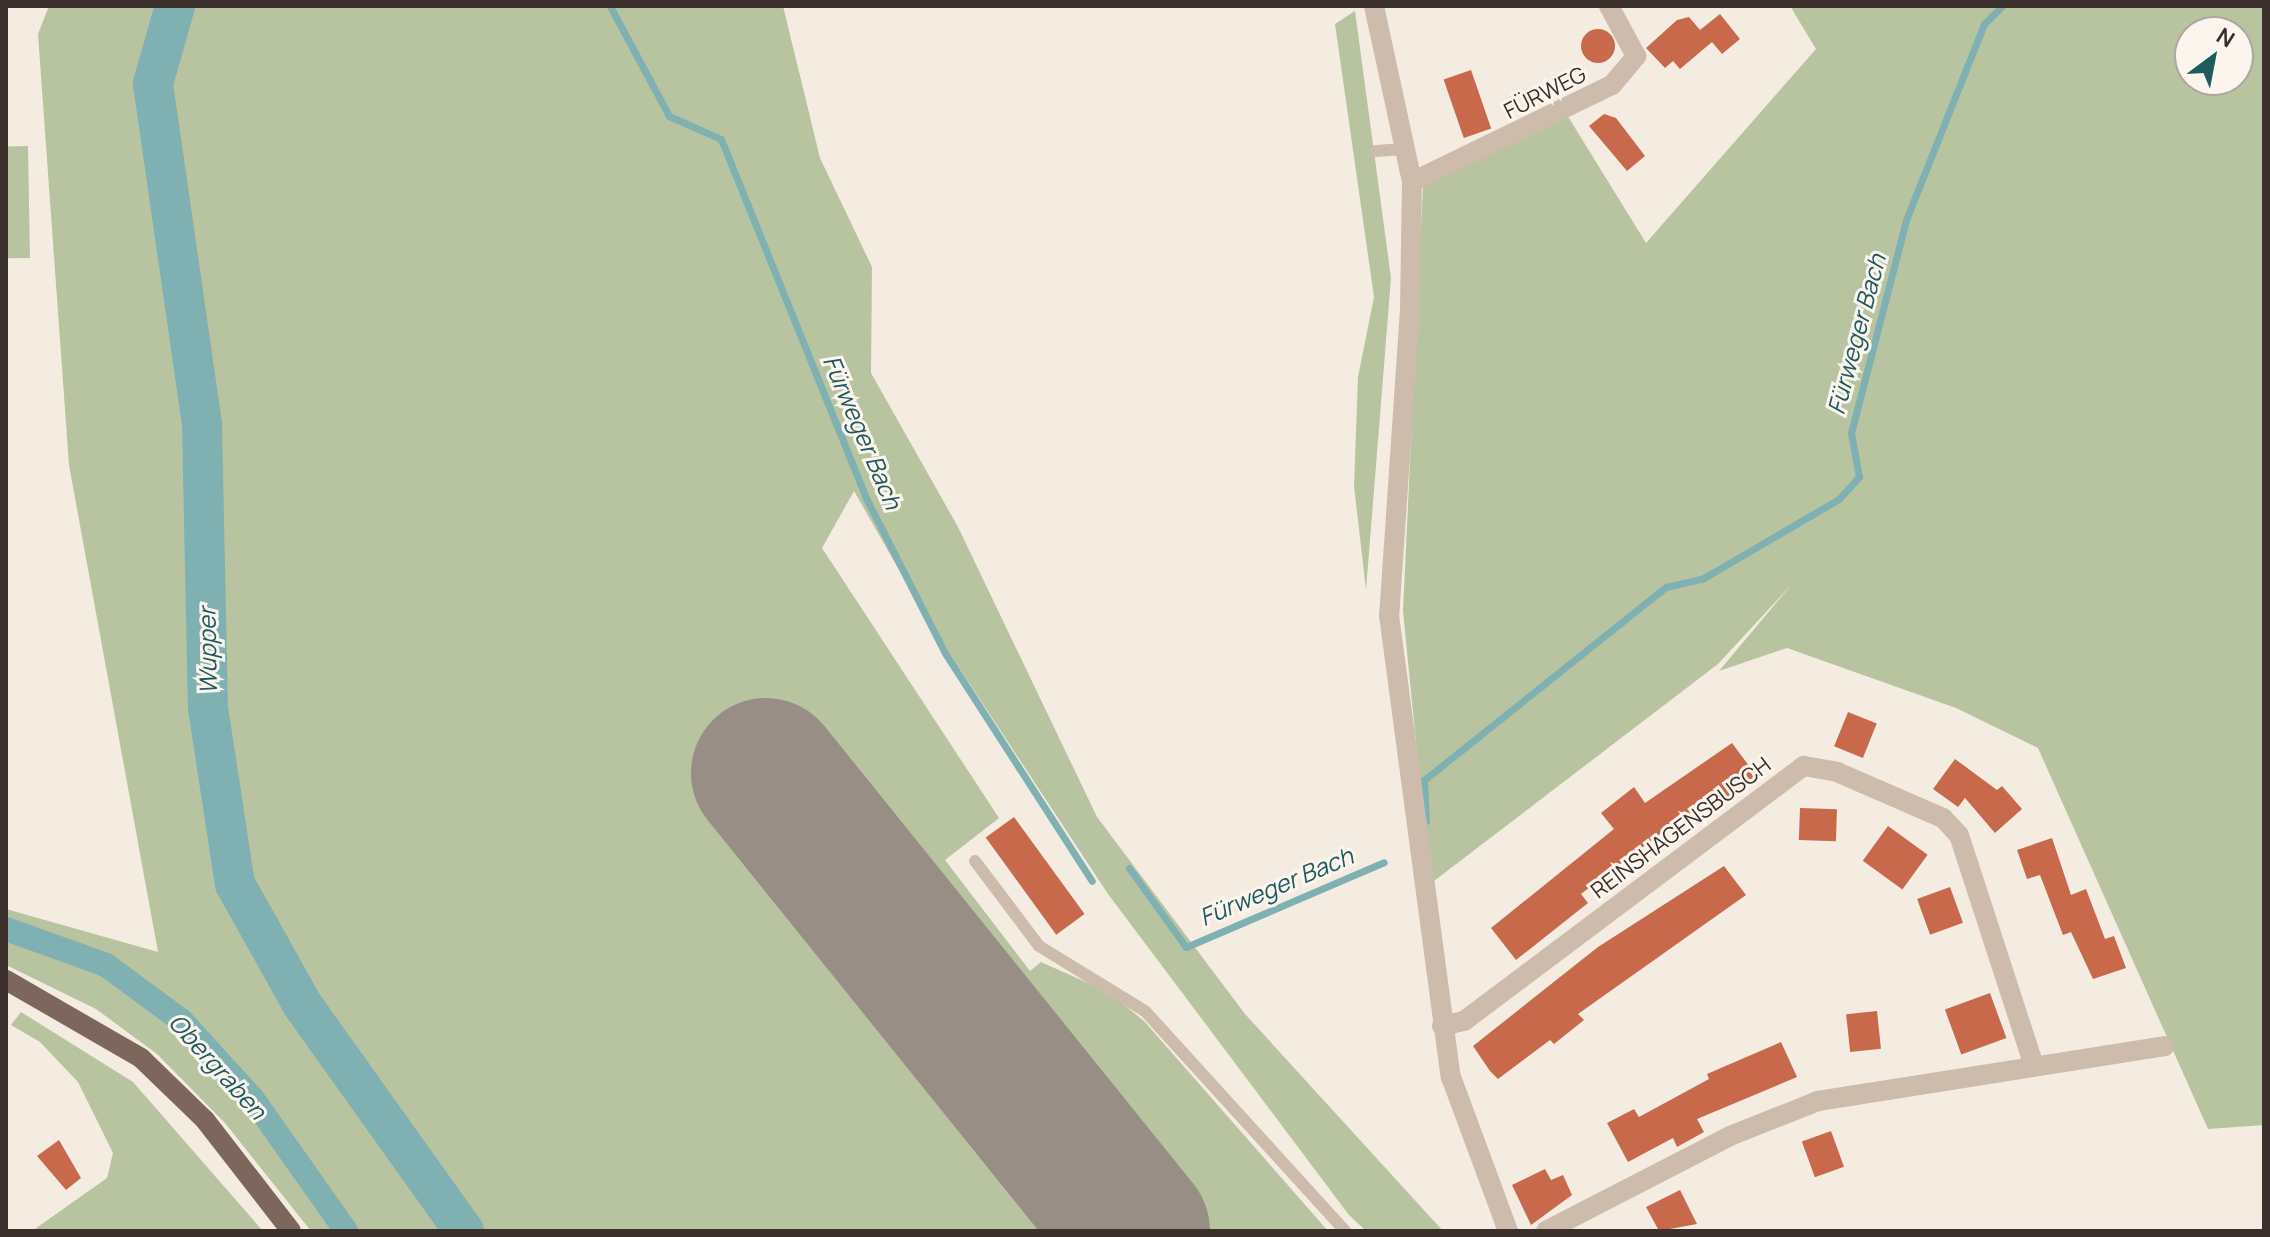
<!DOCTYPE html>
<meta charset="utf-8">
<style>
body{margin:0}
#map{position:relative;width:2270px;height:1237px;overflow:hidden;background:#f4ebe1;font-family:Manrope,sans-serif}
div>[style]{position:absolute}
.green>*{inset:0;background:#b8c4a0;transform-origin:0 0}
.stream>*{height:7px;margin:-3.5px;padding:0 3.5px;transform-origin:3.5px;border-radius:3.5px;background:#7fb0b2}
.canal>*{height:24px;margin:-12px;padding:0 12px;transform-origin:12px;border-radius:12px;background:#7fb0b2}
.river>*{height:40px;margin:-20px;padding:0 20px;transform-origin:20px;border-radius:20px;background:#7fb0b2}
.runway>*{height:150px;margin:-75px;padding:0 75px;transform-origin:75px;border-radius:75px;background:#988e86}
.building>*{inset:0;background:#c8694b;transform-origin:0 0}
.round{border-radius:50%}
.service>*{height:12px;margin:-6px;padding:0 6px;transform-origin:6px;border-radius:6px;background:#cdbbac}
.minor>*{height:20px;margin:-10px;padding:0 10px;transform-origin:10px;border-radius:10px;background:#cdbbac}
.primary>*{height:20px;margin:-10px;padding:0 10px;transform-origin:10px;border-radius:10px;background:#7d675c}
span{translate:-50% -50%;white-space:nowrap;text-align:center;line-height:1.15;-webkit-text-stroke:6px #fbf5ee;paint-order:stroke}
.street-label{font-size:22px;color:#3b302b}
.water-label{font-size:24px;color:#1f5a5e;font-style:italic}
.frame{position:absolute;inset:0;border:8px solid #3b302b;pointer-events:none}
.north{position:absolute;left:2174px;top:16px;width:80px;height:80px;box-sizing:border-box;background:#fbf5ee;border:2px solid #aea6a0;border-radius:50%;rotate:32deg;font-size:22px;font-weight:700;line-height:32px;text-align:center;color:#3b302b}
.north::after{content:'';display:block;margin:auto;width:28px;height:36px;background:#1f5a5e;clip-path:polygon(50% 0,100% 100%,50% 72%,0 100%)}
</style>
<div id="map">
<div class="green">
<i style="clip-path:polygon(49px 6px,783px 6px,820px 158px,872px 267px,871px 373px,958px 527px,1097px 817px,1245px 1014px,1443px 1231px,1366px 1231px,1349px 1215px,1108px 894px,927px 619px,854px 491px,822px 548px,999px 818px,945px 860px,1030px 971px,1041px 962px,1108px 992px,1144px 1021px,1328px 1231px,311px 1231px,225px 1123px,157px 1054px,96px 1009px,6px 965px,6px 909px,158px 952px,69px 465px,38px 34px)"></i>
<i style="clip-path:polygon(evenodd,1790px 6px,2264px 6px,2264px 1125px,2208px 1129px,2038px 748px,1956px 708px,1787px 648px,1719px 671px,1792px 584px,1718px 664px,1430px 884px,1403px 611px,1423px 187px,1564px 110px,1646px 243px,1816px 49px,1790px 6px,2190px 32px,2238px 32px,2238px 80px,2190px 80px,2190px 32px)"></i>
<i style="clip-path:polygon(1355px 11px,1391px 278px,1366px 590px,1354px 486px,1358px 377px,1374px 297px,1335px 24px)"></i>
<i style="left:28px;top:146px;width:112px;height:22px;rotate:89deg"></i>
<i style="clip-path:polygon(21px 1012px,133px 1082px,263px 1231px,32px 1231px,107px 1178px,113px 1153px,78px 1082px,40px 1042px,11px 1025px)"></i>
</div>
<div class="stream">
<i style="left:610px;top:6px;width:125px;rotate:61.8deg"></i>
<i style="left:669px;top:116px;width:57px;rotate:23.9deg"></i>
<i style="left:721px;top:139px;width:389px;rotate:68deg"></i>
<i style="left:867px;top:500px;width:172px;rotate:63deg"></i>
<i style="left:945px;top:653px;width:271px;rotate:57.2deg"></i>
<i style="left:1426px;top:821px;width:41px;rotate:-92.8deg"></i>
<i style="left:1424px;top:780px;width:310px;rotate:-38.6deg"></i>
<i style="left:1666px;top:587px;width:37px;rotate:-13deg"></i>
<i style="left:1702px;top:579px;width:159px;rotate:-30.3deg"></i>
<i style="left:1839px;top:499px;width:30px;rotate:-48deg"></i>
<i style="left:1859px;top:477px;width:45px;rotate:-100.3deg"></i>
<i style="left:1851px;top:433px;width:220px;rotate:-75.5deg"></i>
<i style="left:1906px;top:220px;width:211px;rotate:-68.3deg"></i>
<i style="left:1984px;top:24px;width:25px;rotate:-45deg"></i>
<i style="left:1129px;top:868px;width:97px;rotate:54.2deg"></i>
<i style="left:1186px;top:947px;width:215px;rotate:-23.2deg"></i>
</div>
<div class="canal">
<i style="left:6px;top:929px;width:106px;rotate:19.8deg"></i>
<i style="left:106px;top:965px;width:94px;rotate:36.4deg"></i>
<i style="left:182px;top:1021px;width:105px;rotate:47.7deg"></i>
<i style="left:253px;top:1099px;width:161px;rotate:54.8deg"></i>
</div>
<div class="river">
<i style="left:175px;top:6px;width:81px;rotate:105.8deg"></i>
<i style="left:153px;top:84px;width:344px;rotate:81.8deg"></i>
<i style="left:202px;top:424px;width:284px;rotate:88.8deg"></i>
<i style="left:208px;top:708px;width:178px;rotate:81.3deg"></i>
<i style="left:235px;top:884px;width:137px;rotate:60.8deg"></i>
<i style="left:302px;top:1004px;width:279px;rotate:54.5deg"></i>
</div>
<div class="runway">
<i style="left:766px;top:773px;width:588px;rotate:51.14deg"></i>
</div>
<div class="building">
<i style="clip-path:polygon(1720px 14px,1740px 39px,1722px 54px,1712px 42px,1680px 69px,1673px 61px,1665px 68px,1646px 48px,1677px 20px,1689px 17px,1700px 30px)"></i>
<i class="round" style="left:1581px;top:29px;width:34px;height:34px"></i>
<i style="left:1471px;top:70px;width:62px;height:29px;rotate:71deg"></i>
<i style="clip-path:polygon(1604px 114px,1616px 118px,1645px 156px,1627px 171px,1589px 126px)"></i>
<i style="left:1848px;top:712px;width:31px;height:37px;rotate:22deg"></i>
<i style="clip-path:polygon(1732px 743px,1758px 778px,1686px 826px,1681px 818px,1581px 894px,1588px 903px,1516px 960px,1491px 928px,1614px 829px,1601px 813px,1634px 787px,1645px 803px)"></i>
<i style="clip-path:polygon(1955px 759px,1997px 790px,2002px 786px,2022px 809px,1995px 833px,1965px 798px,1958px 807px,1933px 789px)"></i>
<i style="left:1800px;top:808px;width:37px;height:32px;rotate:2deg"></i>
<i style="left:1014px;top:817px;width:120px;height:35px;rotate:54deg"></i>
<i style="left:1888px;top:826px;width:49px;height:43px;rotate:36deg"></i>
<i style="clip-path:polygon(2052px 838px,2071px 895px,2086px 889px,2105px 939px,2114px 936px,2126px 968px,2093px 979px,2071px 932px,2063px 935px,2040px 875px,2027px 879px,2017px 850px)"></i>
<i style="clip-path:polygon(1724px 866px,1746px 895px,1578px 1014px,1584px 1020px,1554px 1044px,1550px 1040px,1498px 1079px,1490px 1071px,1473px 1046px,1598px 947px)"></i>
<i style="left:1950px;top:887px;width:38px;height:35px;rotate:70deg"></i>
<i style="left:1990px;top:993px;width:48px;height:48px;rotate:70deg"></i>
<i style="left:1877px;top:1011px;width:38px;height:31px;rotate:84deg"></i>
<i style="clip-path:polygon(1781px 1042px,1797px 1077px,1697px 1119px,1704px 1132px,1677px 1147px,1673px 1138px,1628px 1162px,1607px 1123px,1634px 1109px,1639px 1117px,1709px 1079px,1707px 1074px)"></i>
<i style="left:1831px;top:1131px;width:38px;height:31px;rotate:70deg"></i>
<i style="clip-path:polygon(59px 1140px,81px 1178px,66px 1190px,37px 1156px)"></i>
<i style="clip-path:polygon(1545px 1169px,1551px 1180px,1563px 1175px,1572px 1195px,1531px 1225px,1512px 1185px)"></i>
<i style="clip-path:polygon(1680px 1190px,1697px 1224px,1659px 1231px,1646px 1207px)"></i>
</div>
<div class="service">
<i style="left:1376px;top:151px;width:31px;rotate:-4deg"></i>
<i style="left:975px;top:861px;width:106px;rotate:53deg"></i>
<i style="left:1039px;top:946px;width:124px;rotate:31.5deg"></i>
<i style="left:1145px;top:1011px;width:297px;rotate:47.7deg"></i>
</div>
<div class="minor">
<i style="left:1374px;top:6px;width:180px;rotate:77.8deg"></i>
<i style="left:1412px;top:182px;width:128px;rotate:90.9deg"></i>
<i style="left:1410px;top:310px;width:306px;rotate:93.9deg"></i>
<i style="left:1389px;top:615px;width:466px;rotate:82.4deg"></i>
<i style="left:1451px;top:1077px;width:164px;rotate:69.7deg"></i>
<i style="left:1412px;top:182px;width:222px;rotate:-25.9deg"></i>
<i style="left:1612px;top:85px;width:38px;rotate:-50deg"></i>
<i style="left:1636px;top:56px;width:57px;rotate:-118.4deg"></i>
<i style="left:1442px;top:1026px;width:23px;rotate:-13deg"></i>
<i style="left:1464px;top:1021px;width:425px;rotate:-36.9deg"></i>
<i style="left:1804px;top:766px;width:34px;rotate:10deg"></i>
<i style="left:1837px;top:772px;width:116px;rotate:23.5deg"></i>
<i style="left:1943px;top:818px;width:23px;rotate:47deg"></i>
<i style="left:1959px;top:835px;width:243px;rotate:72deg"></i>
<i style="left:1546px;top:1231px;width:207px;rotate:-27.3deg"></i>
<i style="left:1730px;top:1136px;width:95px;rotate:-21.7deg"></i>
<i style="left:1818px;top:1101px;width:351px;rotate:-9deg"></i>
</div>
<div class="primary">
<i style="left:6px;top:980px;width:156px;rotate:30deg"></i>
<i style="left:141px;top:1058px;width:89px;rotate:44.1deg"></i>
<i style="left:205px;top:1120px;width:140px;rotate:52.2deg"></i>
</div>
<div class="street-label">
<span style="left:1545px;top:93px;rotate:-27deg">FÜRWEG</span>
<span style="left:1681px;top:828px;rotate:-37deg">REINSHAGENSBUSCH</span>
</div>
<div class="water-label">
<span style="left:1856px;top:334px;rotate:-75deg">Fürweger Bach</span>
<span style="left:863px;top:432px;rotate:67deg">Fürweger Bach</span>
<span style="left:207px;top:651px;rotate:-91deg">Wupper</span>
<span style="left:1276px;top:886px;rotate:-23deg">Fürweger Bach</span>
<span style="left:218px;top:1066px;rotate:48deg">Obergraben</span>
</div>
<div class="frame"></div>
<div class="north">N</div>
</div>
